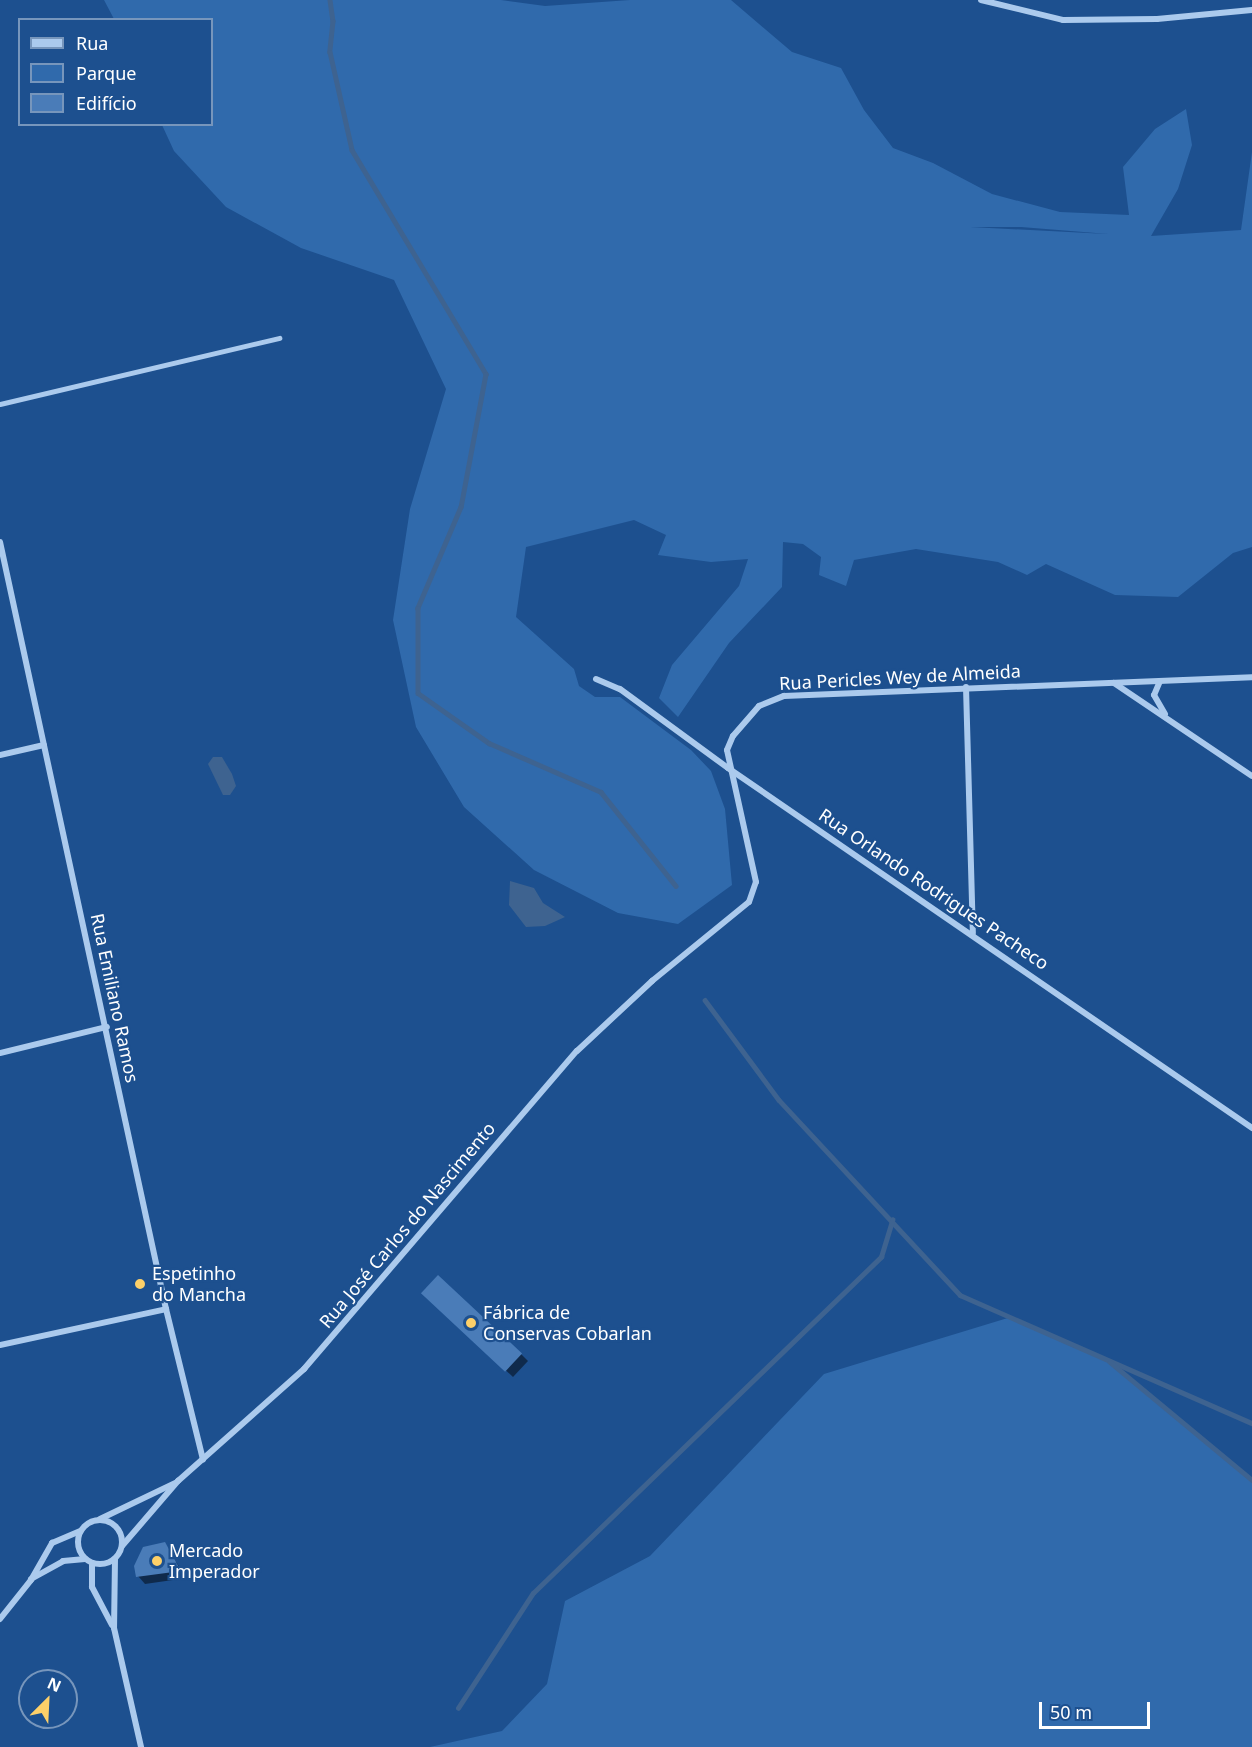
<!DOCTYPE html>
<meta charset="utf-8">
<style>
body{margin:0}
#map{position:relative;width:1252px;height:1747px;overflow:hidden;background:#1d508f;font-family:"Noto Sans",sans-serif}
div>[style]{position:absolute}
.green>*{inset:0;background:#306aac}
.water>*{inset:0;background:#3e6390}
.shadow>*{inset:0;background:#0007}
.stream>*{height:4.5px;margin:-2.25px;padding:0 2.25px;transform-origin:2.25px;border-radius:2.25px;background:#3e6390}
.building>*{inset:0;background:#4a7cb8;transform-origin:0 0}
.service>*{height:4.5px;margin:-2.25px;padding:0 2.25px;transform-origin:2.25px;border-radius:2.25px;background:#abcaed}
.minor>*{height:6px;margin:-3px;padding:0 3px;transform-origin:3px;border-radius:3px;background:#abcaed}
.minor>.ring{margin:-3px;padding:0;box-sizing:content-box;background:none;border:6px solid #abcaed;border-radius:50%}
.dots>*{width:16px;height:16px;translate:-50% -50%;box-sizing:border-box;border:3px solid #1d508f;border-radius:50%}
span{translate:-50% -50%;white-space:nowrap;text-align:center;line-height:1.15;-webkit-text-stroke:4.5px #1d508f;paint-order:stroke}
.street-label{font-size:18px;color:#fff}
.poi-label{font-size:18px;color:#fff}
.left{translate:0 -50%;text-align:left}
.legend{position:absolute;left:18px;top:18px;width:195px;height:108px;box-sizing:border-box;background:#1d508f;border:2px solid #7796bc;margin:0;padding:8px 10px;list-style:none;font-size:18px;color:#fff}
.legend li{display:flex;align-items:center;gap:12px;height:30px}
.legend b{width:30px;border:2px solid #7796bc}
.north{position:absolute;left:18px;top:1669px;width:60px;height:60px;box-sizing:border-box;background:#1d508f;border:2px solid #7796bc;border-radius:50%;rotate:24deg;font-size:16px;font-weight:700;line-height:24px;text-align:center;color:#fff}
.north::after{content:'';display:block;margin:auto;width:21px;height:27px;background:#fdd069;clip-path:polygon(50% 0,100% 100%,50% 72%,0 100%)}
.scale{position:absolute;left:1039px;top:1702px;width:111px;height:27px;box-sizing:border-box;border:3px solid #fff;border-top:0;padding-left:8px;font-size:18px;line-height:21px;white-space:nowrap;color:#fff;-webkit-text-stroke:4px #1d508f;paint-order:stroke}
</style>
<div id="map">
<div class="green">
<i style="clip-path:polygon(evenodd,104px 0,501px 0,545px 6px,630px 0,731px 0,792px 52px,841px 68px,864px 110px,893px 148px,933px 163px,992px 194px,1060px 212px,1129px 215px,1123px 167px,1155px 129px,1186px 109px,1192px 145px,1178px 189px,1151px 236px,1241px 230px,1252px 152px,1252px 547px,1233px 553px,1178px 597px,1115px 595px,1046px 564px,1027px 575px,998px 562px,916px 549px,854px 560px,846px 586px,819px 575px,821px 557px,803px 544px,783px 542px,782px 587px,729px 643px,678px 717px,659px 698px,672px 665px,739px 586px,748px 559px,711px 562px,658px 555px,666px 535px,634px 520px,526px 547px,516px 617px,574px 669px,579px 686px,595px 697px,620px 697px,691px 750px,711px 771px,725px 809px,732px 885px,678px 924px,618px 913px,534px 870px,464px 807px,416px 727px,393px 620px,410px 509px,446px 389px,394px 280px,301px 248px,226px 207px,174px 151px,162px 125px,212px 124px,212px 20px,114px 19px,104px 0,970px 227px,1021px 227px,1108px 234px,1107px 234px,970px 227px)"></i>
<i style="clip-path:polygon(1011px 1317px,1106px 1359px,1252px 1480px,1252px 1747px,430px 1747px,502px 1731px,547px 1684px,565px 1601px,650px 1556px,824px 1374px)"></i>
</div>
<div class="water">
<i style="clip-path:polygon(213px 757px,222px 757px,232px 774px,236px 786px,230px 795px,223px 795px,208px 764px)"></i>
<i style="clip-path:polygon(510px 881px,534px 888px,543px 903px,565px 917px,545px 926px,526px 927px,509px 905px)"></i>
</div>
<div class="shadow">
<i style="clip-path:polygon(430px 1300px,521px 1354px,528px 1361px,513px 1377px)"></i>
<i style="clip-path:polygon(164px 1544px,187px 1578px,145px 1584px,138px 1576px)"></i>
</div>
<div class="stream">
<i style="left:330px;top:0;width:21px;rotate:82deg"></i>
<i style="left:333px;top:21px;width:31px;rotate:96deg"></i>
<i style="left:330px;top:52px;width:100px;rotate:77.3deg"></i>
<i style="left:352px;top:150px;width:261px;rotate:59.1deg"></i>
<i style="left:486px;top:374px;width:135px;rotate:100.6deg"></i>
<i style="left:461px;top:507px;width:110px;rotate:113.1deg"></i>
<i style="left:418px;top:608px;width:85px;rotate:90deg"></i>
<i style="left:418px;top:693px;width:87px;rotate:35.2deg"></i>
<i style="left:489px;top:743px;width:122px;rotate:23.6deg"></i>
<i style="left:601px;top:792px;width:120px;rotate:51.4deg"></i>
<i style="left:705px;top:1000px;width:124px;rotate:53.5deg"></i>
<i style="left:779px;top:1100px;width:266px;rotate:47.1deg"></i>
<i style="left:960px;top:1295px;width:319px;rotate:23.7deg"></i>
<i style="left:1110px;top:1362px;width:185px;rotate:39.7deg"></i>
<i style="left:458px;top:1708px;width:137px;rotate:-56.9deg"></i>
<i style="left:533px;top:1593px;width:484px;rotate:-44deg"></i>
<i style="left:881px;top:1257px;width:39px;rotate:-73deg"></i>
</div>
<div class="building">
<i style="left:438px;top:1275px;width:115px;height:25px;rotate:43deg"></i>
<i style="clip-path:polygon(165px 1542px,181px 1571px,136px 1577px,134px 1566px,143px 1547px)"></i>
</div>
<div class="service">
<i style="left:0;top:404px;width:287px;rotate:-13.3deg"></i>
</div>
<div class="minor">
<i style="left:981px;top:0;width:84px;rotate:13.7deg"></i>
<i style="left:1063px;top:20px;width:94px;rotate:-0.6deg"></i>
<i style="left:1157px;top:19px;width:95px;rotate:-5.4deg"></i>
<i style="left:0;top:542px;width:785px;rotate:77.79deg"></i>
<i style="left:166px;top:1309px;width:155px;rotate:76.2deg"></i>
<i style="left:596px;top:679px;width:26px;rotate:23deg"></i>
<i style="left:620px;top:689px;width:134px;rotate:36.2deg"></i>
<i style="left:728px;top:768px;width:636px;rotate:34.49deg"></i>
<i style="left:1160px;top:681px;width:15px;rotate:113deg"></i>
<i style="left:1154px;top:695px;width:22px;rotate:60deg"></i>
<i style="left:1114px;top:683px;width:166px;rotate:34deg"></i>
<i style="left:966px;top:687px;width:246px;rotate:88.4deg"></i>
<i style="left:0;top:755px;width:45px;rotate:-12.8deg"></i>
<i style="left:0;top:1053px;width:110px;rotate:-13.7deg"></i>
<i style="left:0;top:1345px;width:170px;rotate:-12.2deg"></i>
<i style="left:100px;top:1519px;width:83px;rotate:-25.6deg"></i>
<i class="ring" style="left:78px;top:1520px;width:38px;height:38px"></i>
<i style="left:122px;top:1546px;width:86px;rotate:-49.3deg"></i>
<i style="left:178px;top:1481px;width:169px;rotate:-41.6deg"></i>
<i style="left:304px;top:1369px;width:419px;rotate:-49.4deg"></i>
<i style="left:577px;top:1051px;width:103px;rotate:-43deg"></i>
<i style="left:652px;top:981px;width:125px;rotate:-39.2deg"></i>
<i style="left:749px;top:902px;width:21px;rotate:-71deg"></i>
<i style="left:756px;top:882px;width:135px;rotate:-102.4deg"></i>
<i style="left:727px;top:750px;width:15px;rotate:-67deg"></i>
<i style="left:733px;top:736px;width:40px;rotate:-49deg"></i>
<i style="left:759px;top:706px;width:27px;rotate:-22deg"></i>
<i style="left:784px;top:696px;width:468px;rotate:-2.3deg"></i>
<i style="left:115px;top:1559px;width:69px;rotate:90.8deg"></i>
<i style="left:114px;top:1628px;width:122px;rotate:77.2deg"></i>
<i style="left:92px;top:1563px;width:24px;rotate:90deg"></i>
<i style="left:92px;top:1587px;width:43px;rotate:62.2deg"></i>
<i style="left:31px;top:1579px;width:37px;rotate:-29deg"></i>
<i style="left:63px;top:1561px;width:22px;rotate:-5deg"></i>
<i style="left:0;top:1619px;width:50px;rotate:-51.5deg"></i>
<i style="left:31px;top:1580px;width:43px;rotate:-60.4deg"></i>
<i style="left:52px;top:1543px;width:30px;rotate:-23deg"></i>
</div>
<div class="dots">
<i style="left:140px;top:1284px;background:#fdd069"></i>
<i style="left:471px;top:1323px;background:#fdd069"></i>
<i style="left:157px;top:1561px;background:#fdd069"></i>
</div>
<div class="street-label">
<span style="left:900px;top:677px;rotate:-3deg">Rua Pericles Wey de Almeida</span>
<span style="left:934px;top:889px;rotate:34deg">Rua Orlando Rodrigues Pacheco</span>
<span style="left:115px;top:998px;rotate:78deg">Rua Emiliano Ramos</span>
<span style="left:407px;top:1225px;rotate:-50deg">Rua José Carlos do Nascimento</span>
</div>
<div class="poi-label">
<span class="left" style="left:152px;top:1284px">Espetinho<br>do Mancha</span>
<span class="left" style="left:483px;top:1323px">Fábrica de<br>Conservas Cobarlan</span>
<span class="left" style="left:169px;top:1561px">Mercado<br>Imperador</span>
</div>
<ul class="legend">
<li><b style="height:8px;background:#abcaed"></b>Rua</li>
<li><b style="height:16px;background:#306aac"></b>Parque</li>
<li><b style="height:16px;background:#4a7cb8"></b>Edifício</li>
</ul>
<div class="north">N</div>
<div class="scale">50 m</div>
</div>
